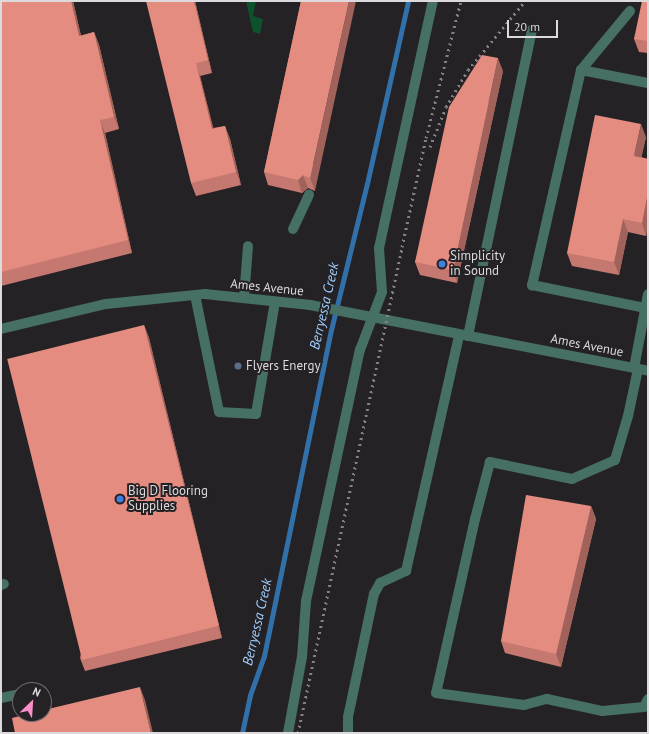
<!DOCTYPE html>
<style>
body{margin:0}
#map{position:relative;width:649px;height:734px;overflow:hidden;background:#252226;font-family:"PT Sans",sans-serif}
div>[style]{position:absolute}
.green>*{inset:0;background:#0d512d}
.stream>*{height:5px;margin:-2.5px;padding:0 2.5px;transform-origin:2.5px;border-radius:2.5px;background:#3270aa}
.minor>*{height:10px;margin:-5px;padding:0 5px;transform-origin:5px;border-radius:5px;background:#466f65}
.rail>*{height:3px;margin-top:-1.5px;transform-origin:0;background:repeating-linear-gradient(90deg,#848185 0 2px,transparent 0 6px)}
.wall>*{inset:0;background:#c5786f}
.shaded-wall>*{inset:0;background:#a0625a}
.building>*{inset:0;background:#e58c81;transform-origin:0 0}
.dots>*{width:11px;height:11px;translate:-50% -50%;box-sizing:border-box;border:2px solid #252226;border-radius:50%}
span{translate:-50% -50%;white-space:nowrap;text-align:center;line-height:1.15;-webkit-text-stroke:4px #252226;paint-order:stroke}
.poi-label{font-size:13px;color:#dcdadd}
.left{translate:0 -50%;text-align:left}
.street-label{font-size:13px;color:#dcdadd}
.water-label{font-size:14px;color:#9fcfff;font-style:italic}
.frame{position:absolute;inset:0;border:2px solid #dcdadd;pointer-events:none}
.north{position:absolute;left:12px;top:682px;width:40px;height:40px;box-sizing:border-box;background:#252226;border:1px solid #6e6c6f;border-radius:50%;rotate:25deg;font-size:11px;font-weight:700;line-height:16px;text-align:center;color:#dcdadd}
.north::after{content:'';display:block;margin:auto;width:14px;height:18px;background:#fa8fc8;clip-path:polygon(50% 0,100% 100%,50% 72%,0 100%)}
.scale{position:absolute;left:507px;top:20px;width:51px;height:18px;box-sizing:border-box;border:2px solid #dcdadd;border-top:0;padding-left:5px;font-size:12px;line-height:14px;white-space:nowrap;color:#dcdadd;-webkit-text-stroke:3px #252226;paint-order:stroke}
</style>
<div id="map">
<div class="green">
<i style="clip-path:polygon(246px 1px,256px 1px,253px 16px,263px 19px,260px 34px,253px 32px)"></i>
</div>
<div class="stream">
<i style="left:242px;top:733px;width:39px;rotate:-78deg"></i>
<i style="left:250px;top:695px;width:41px;rotate:-70.3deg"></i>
<i style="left:264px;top:656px;width:333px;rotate:-78.4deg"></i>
<i style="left:331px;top:330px;width:155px;rotate:-76.2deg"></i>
<i style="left:368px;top:179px;width:182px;rotate:-77.3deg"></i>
</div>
<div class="minor">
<i style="left:630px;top:11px;width:77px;rotate:129.7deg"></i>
<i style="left:581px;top:70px;width:221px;rotate:102.8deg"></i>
<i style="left:532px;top:285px;width:115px;rotate:11.5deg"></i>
<i style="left:581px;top:70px;width:68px;rotate:11deg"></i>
<i style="left:293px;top:229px;width:38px;rotate:-65deg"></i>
<i style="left:195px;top:295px;width:119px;rotate:78.4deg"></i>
<i style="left:219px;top:412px;width:37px;rotate:3deg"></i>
<i style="left:256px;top:414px;width:114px;rotate:-80.4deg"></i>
<i style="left:244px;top:298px;width:52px;rotate:-85.6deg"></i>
<i style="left:1px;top:329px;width:108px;rotate:-13.4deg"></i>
<i style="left:106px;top:304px;width:100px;rotate:-5.8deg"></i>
<i style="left:205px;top:294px;width:106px;rotate:6deg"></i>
<i style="left:310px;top:305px;width:344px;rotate:11deg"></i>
<i style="left:468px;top:336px;width:313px;rotate:-78.2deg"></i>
<i style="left:634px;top:368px;width:75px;rotate:-79.3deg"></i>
<i style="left:638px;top:369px;width:48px;rotate:102deg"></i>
<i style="left:628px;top:416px;width:46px;rotate:106.5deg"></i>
<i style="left:615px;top:460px;width:47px;rotate:156.2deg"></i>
<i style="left:572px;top:479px;width:84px;rotate:-168.3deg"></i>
<i style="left:490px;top:462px;width:59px;rotate:104.7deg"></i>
<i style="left:475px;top:519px;width:178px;rotate:102.6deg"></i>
<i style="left:436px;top:693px;width:89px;rotate:7.8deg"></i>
<i style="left:524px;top:705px;width:24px;rotate:-15deg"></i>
<i style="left:547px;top:699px;width:56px;rotate:12.3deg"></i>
<i style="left:602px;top:711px;width:42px;rotate:-5.4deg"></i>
<i style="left:644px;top:707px;width:9px;rotate:-63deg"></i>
<i style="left:1px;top:585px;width:3px;rotate:-18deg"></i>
<i style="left:1px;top:698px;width:19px;rotate:-12deg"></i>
<i style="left:288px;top:733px;width:77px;rotate:-79.6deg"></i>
<i style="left:302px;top:657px;width:56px;rotate:-85.9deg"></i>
<i style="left:306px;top:601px;width:257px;rotate:-77.9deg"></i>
<i style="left:360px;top:350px;width:62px;rotate:-69.2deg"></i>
<i style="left:382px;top:292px;width:44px;rotate:-93.9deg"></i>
<i style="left:379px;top:248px;width:253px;rotate:-77.7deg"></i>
<i style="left:348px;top:733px;width:16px;rotate:-90deg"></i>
<i style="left:348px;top:717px;width:126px;rotate:-78.1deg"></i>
<i style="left:374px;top:594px;width:13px;rotate:-61deg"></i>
<i style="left:380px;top:583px;width:29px;rotate:-25deg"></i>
<i style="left:406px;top:571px;width:242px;rotate:-77.3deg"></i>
</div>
<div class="rail">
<i style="left:430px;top:147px;width:43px;rotate:-68.2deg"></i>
<i style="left:446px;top:107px;width:43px;rotate:-59.3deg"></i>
<i style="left:468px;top:70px;width:89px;rotate:-50.4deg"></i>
<i style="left:298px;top:733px;width:497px;rotate:-77.9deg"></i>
<i style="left:402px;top:247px;width:112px;rotate:-77.6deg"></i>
<i style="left:426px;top:138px;width:141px;rotate:-75.7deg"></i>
</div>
<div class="wall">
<i style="clip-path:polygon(1px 1px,73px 1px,81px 36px,94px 32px,99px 45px,119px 129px,105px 133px,132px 253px,1px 286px)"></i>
<i style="clip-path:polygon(195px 1px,212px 73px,200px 76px,213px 128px,225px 126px,230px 139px,241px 185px,196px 196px,191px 183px)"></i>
<i style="clip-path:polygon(301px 1px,315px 191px,308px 188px,302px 193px,268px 185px,264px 172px)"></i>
<i style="clip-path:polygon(648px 1px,648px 53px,639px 52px,634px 39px)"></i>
<i style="clip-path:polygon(503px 71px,457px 283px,420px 275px,415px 262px)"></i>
<i style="clip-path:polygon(646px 137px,641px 157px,648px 159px,648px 227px,646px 236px,628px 232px,619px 275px,572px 266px,567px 253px)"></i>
<i style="clip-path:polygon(144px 325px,149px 338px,222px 638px,85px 671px,80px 658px)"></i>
<i style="clip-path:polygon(591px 506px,596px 519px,561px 667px,505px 653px,501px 641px)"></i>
</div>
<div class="shaded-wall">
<i style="clip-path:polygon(71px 1px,73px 1px,84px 49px,79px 36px)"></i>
<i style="clip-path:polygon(194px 1px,195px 1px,212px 73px,208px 60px)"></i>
<i style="clip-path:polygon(349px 1px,356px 1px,315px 191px,310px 178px)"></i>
<i style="clip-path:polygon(94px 32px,99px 45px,119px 129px,114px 117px)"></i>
<i style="clip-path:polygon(498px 58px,503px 71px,457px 283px,453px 270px)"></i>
<i style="clip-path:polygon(196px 63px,200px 76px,217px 142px,212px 129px)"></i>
<i style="clip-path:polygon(100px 120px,105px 133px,132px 253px,128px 240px)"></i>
<i style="clip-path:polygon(641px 124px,646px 137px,639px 169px,634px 156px)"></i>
<i style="clip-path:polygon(225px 126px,230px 139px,241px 185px,236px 172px)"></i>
<i style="clip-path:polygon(303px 175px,308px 188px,302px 193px,298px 180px)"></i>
<i style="clip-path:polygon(648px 191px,648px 227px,646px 236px,642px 223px)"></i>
<i style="clip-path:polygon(623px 219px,628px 232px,619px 275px,614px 262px)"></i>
<i style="clip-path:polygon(144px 325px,149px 338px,222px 638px,218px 626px)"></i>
<i style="clip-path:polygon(591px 506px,596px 519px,561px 667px,556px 654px)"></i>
<i style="clip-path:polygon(140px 687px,145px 700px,153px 733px,151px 733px)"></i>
</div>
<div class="building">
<i style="clip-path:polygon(1px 1px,71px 1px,79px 36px,94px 32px,114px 117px,100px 120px,128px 240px,1px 272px)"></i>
<i style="clip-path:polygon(146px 1px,194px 1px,208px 60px,196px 63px,212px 129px,225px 126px,236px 172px,191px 183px)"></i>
<i style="clip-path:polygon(301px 1px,349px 1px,310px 178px,303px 175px,298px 180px,264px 172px)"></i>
<i style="clip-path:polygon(642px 1px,648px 1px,648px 41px,634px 39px)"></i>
<i style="clip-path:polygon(482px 55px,498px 58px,453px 270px,415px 262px,449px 107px)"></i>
<i style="clip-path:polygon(595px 115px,641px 124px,634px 156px,648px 159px,648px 191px,642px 223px,623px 219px,614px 262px,567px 253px)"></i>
<i style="left:144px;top:325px;width:310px;height:141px;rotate:76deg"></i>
<i style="clip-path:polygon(526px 495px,591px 506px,556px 654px,501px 641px)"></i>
<i style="clip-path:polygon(140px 687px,151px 733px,15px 733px,12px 718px,28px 714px,44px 714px,44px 710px)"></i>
</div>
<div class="dots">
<i style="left:442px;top:264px;background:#3f7fe0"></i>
<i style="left:238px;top:366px;background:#5c6f8a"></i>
<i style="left:120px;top:499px;background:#3f7fe0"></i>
</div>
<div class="poi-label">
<span class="left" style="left:450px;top:264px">Simplicity<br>in Sound</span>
<span class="left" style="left:246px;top:366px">Flyers Energy</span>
<span class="left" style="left:128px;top:499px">Big D Flooring<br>Supplies</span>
</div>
<div class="street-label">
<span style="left:267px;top:288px;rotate:6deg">Ames Avenue</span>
<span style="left:587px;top:346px;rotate:11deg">Ames Avenue</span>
</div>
<div class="water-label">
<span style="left:324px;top:306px;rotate:-77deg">Berryessa Creek</span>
<span style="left:257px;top:622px;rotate:-77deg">Berryessa Creek</span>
</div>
<div class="frame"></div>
<div class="north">N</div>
<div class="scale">20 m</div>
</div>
